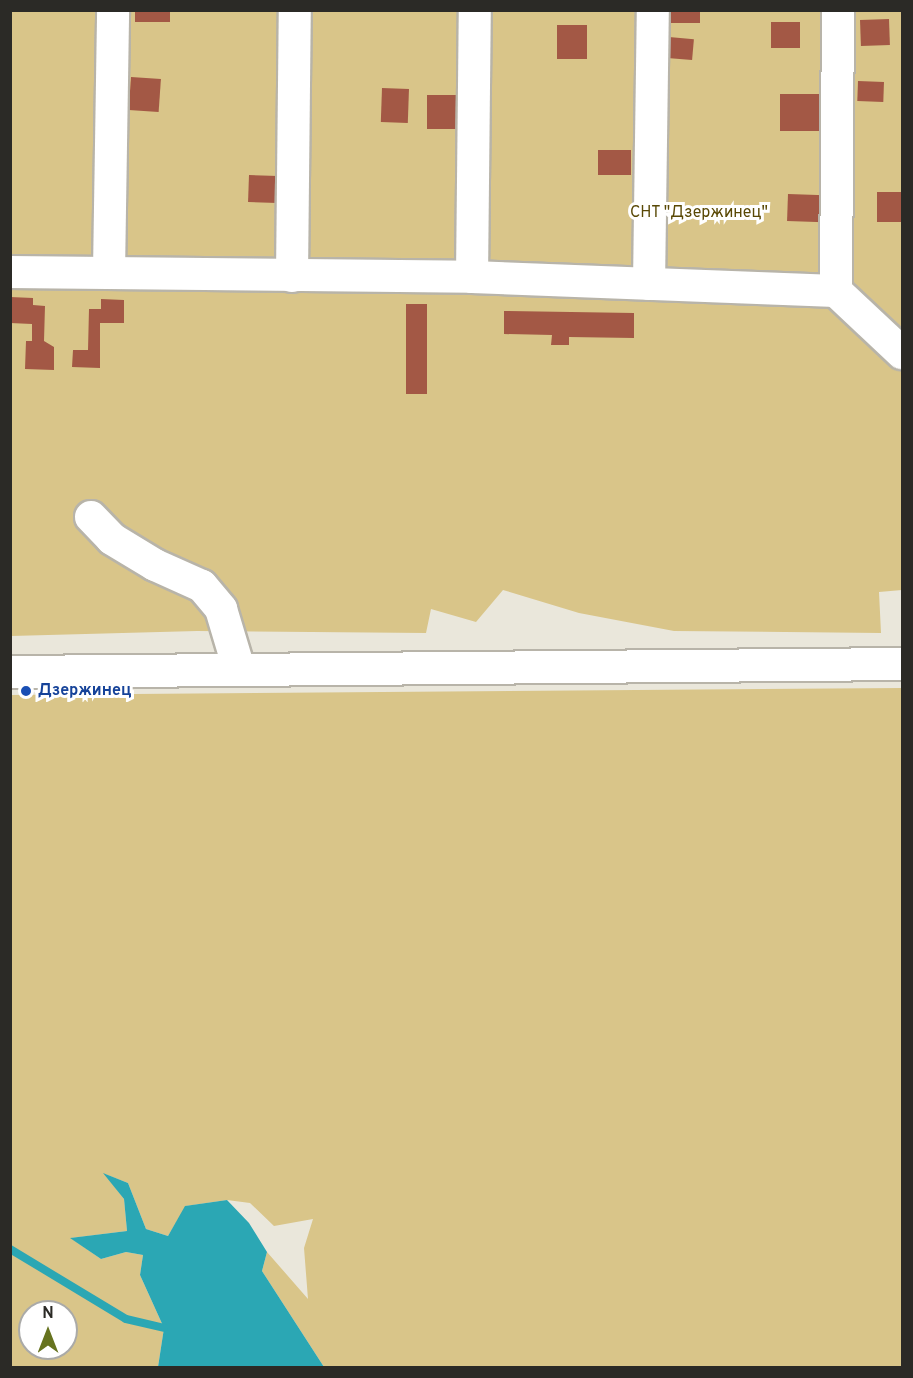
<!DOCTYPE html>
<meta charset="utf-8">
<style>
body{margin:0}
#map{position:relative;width:913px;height:1378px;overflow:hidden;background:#eae7db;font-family:Overpass,sans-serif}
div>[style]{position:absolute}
.green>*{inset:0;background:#d9c589}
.water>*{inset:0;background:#2ba7b4}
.stream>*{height:8px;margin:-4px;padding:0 4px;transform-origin:4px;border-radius:4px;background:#2ba7b4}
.building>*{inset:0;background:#a35845;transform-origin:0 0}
.roads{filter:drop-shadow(2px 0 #b8b4a9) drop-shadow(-2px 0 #b8b4a9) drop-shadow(0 2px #b8b4a9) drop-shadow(0 -2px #b8b4a9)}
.minor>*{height:32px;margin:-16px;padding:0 16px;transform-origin:16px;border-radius:16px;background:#fff}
.dots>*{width:16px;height:16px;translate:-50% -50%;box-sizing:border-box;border:3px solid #fff;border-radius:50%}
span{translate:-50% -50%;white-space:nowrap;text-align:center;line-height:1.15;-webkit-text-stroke:6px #fff;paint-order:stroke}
.park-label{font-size:16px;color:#594805}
.transit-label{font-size:16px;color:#164399;font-weight:700}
.left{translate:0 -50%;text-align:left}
.frame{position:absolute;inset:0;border:12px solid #2b2a26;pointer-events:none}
.north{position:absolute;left:18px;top:1300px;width:60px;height:60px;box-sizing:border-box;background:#fff;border:2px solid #aaaaa8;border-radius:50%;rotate:0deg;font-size:16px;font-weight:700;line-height:24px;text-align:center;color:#2b2a26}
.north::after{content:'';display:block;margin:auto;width:21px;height:27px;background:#66731f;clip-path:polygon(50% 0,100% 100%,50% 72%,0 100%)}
</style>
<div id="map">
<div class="green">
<i style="clip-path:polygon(10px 11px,902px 11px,902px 590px,879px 592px,881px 633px,674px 631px,579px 613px,503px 590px,476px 622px,431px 609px,426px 633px,197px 631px,11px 636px)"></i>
<i style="clip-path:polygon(evenodd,902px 688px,902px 1367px,324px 1367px,262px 1271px,267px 1252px,308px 1299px,304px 1248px,313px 1219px,274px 1226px,250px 1203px,227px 1200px,186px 1206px,168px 1236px,146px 1229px,128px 1183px,105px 1174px,124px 1199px,127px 1231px,71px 1238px,101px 1259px,126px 1252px,143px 1255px,140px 1275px,164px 1328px,158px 1367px,11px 1367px,10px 695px,902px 688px,30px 1312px,66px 1312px,66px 1348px,30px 1348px,30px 1312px)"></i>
</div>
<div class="water">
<i style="clip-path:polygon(103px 1173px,128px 1183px,146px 1229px,168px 1236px,185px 1206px,227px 1200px,249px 1223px,267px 1252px,262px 1271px,324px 1367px,158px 1367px,164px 1328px,140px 1275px,143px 1255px,126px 1252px,101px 1259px,70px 1238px,127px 1231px,124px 1199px)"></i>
</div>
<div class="stream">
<i style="left:10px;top:1249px;width:135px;rotate:31.1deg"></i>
<i style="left:126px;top:1319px;width:39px;rotate:13deg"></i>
</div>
<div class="building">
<i style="left:135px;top:10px;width:35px;height:12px"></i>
<i style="left:668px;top:10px;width:32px;height:13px"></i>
<i style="left:889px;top:19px;width:26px;height:29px;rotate:88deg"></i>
<i style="left:771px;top:22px;width:29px;height:26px"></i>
<i style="left:557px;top:25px;width:30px;height:34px"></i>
<i style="left:669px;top:37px;width:25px;height:21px;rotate:5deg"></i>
<i style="left:131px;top:77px;width:30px;height:33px;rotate:4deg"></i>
<i style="left:858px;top:81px;width:26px;height:20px;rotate:2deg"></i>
<i style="left:382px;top:88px;width:27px;height:34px;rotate:2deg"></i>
<i style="left:780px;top:94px;width:39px;height:37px"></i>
<i style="left:427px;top:95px;width:29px;height:34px"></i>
<i style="left:598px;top:150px;width:33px;height:25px"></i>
<i style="left:249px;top:175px;width:37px;height:27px;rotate:2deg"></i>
<i style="left:877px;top:192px;width:25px;height:30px"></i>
<i style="left:788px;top:194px;width:37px;height:27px;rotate:2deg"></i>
<i style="clip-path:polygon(10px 297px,33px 298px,33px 305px,45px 306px,44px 341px,54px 347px,54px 370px,25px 369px,26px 341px,32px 341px,32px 324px,10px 323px)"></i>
<i style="clip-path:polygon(101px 299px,124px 300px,124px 323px,100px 323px,100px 368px,72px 367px,73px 350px,88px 350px,89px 309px,101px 309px)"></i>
<i style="left:406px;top:304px;width:21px;height:90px"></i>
<i style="clip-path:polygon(504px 311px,634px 313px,634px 338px,569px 337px,569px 345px,551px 345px,552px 335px,504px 334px)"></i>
</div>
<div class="roads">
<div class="minor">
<i style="left:10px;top:272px;width:462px;rotate:0.6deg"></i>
<i style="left:472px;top:277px;width:364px;rotate:2.2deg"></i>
<i style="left:836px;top:291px;width:91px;rotate:43.2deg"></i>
<i style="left:109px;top:272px;width:262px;rotate:-89.1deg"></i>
<i style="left:292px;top:276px;width:266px;rotate:-89.4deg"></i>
<i style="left:472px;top:277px;width:267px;rotate:-89.4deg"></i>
<i style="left:649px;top:284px;width:274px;rotate:-89.2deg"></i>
<i style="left:836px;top:291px;width:281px;rotate:-89.6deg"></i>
<i style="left:91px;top:517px;width:30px;rotate:46deg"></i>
<i style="left:112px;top:539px;width:50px;rotate:31.2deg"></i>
<i style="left:155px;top:565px;width:51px;rotate:24.1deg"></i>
<i style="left:202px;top:586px;width:30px;rotate:50deg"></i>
<i style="left:221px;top:609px;width:63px;rotate:73.3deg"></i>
<i style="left:10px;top:672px;width:892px;rotate:-0.51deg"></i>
</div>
</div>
<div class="dots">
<i style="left:26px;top:691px;background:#1a4fb4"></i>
</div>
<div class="park-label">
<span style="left:699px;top:213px">СНТ "Дзержинец"</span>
</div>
<div class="transit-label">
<span class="left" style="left:38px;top:691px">Дзержинец</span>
</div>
<div class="frame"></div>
<div class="north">N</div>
</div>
